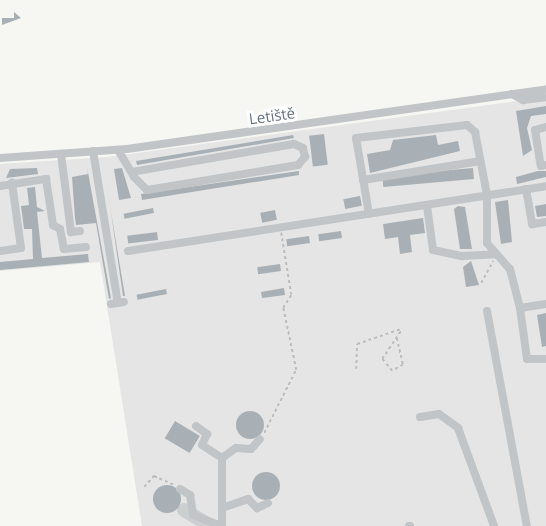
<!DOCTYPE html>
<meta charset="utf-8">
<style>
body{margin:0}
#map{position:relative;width:546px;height:526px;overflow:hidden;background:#f6f6f3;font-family:"Open Sans",sans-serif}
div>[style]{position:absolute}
.built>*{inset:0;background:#e4e5e4}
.taxiway>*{height:14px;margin:-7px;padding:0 7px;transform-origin:7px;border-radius:7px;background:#cccfd0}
.building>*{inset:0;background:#a9b0b5;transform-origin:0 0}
.round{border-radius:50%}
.path>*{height:1.5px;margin-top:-0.75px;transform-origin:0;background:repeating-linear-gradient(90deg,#bbbdbf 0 3px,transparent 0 6px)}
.minor>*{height:8px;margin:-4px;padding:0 4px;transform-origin:4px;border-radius:4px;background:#c1c5c8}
span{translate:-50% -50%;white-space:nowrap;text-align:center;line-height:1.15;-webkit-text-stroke:6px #fff;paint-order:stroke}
.street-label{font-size:15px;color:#677582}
</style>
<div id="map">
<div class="built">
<i style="clip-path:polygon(546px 97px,546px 526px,142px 526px,100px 262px,0 271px,0 164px,107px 157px)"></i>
</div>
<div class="taxiway">
<i style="left:184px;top:510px;width:31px;rotate:31deg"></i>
</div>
<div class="building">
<i style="clip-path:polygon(14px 12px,21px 18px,2px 25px,2px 18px,14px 18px)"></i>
<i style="clip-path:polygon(546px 106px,546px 114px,531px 116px,527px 128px,532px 150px,523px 156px,516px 111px)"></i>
<i style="left:324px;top:134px;width:31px;height:15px;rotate:83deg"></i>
<i style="clip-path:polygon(293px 135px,294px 138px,137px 165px,136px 161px)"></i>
<i style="clip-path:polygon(436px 135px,438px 145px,458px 141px,460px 151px,370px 173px,367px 154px,390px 150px,393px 140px)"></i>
<i style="clip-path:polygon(104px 164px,111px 212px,125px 296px,123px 296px)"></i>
<i style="clip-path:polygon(87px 167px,111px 298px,109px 299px,96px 223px,76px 225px,75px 218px,72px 177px,88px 174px)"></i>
<i style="clip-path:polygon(37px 168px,38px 174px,6px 178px,10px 169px)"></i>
<i style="clip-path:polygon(122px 168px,131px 198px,119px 200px,114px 169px)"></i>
<i style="left:473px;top:168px;width:11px;height:91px;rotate:85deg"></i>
<i style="clip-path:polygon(299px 171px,299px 175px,142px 200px,141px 194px)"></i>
<i style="clip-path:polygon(538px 171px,546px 171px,546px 177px,517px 184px,516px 177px)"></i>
<i style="clip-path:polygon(35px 187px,37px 207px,45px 211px,37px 212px,42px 258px,88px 254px,89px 262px,0 270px,0 262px,33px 259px,32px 229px,24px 229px,21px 206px,29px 205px,27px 188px)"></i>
<i style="left:360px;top:196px;width:10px;height:17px;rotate:79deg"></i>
<i style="clip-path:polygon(508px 200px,512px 242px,501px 244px,495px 202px)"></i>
<i style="clip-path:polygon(546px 204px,546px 216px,537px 217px,535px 206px)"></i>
<i style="clip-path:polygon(458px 206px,465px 207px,472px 249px,460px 249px,454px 209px)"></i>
<i style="left:153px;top:208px;width:5px;height:30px;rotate:79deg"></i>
<i style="left:275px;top:210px;width:10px;height:15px;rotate:79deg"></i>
<i style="clip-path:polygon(423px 218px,425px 233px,410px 235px,412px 252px,400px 254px,398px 237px,385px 239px,383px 224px)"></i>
<i style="left:341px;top:231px;width:7px;height:23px;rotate:82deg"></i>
<i style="left:157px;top:232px;width:8px;height:30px;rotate:83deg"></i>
<i style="left:309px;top:236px;width:7px;height:23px;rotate:82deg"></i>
<i style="clip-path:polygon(471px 261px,479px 285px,466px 287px,463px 267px)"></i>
<i style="left:280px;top:264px;width:7px;height:23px;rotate:82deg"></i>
<i style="clip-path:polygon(284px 288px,285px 295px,262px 298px,261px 292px)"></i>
<i style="left:166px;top:289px;width:5px;height:30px;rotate:79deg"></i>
<i style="clip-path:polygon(546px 313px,546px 346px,542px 347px,537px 315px)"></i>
<i class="round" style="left:236px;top:411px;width:28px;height:28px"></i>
<i style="left:175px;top:421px;width:29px;height:20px;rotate:31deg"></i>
<i class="round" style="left:252px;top:472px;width:28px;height:28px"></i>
<i class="round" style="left:153px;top:485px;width:28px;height:28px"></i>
</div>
<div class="path">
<i style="left:481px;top:283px;width:25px;rotate:-61deg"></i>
<i style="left:397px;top:338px;width:28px;rotate:77deg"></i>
<i style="left:403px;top:365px;width:13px;rotate:151deg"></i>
<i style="left:392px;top:371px;width:16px;rotate:-130deg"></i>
<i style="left:382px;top:359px;width:36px;rotate:-56deg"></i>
<i style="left:356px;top:369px;width:25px;rotate:-88deg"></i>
<i style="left:357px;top:344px;width:46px;rotate:-18.8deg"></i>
<i style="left:264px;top:433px;width:71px;rotate:-63.1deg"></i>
<i style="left:296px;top:370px;width:63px;rotate:-101.8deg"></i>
<i style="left:283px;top:308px;width:15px;rotate:-58deg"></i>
<i style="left:291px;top:295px;width:63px;rotate:-99.2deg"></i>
<i style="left:144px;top:487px;width:15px;rotate:-48deg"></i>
<i style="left:154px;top:476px;width:22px;rotate:24deg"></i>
</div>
<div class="minor">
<i style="left:512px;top:94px;width:13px;rotate:29deg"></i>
<i style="left:523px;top:100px;width:23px;rotate:-7deg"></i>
<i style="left:546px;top:127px;width:11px;rotate:165deg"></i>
<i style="left:535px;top:130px;width:36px;rotate:81deg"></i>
<i style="left:541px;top:166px;width:5px;rotate:-11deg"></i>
<i style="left:118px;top:150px;width:31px;rotate:59deg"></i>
<i style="left:134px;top:177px;width:18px;rotate:45deg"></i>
<i style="left:147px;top:190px;width:153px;rotate:-9.4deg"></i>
<i style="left:298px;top:165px;width:11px;rotate:-49deg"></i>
<i style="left:305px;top:157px;width:9px;rotate:-103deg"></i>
<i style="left:303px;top:148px;width:10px;rotate:-156deg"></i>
<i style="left:294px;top:144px;width:164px;rotate:170.2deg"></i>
<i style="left:93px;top:151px;width:154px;rotate:80.7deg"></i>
<i style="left:61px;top:154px;width:79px;rotate:82.7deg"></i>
<i style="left:71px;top:232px;width:9px;rotate:-6deg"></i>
<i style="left:0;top:158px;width:127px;rotate:-4.1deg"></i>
<i style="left:127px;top:149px;width:423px;rotate:-8.1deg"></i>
<i style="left:363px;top:180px;width:119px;rotate:-9.2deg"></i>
<i style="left:0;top:186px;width:47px;rotate:-8.7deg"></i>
<i style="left:46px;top:179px;width:47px;rotate:81.3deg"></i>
<i style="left:53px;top:225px;width:8px;rotate:30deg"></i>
<i style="left:60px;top:229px;width:20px;rotate:79deg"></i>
<i style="left:64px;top:249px;width:22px;rotate:-5deg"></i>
<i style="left:526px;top:189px;width:36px;rotate:80deg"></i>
<i style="left:532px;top:224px;width:14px;rotate:-8deg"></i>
<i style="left:427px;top:206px;width:44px;rotate:82.2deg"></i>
<i style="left:433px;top:250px;width:30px;rotate:12deg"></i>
<i style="left:462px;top:256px;width:34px;rotate:-3deg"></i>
<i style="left:369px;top:214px;width:77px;rotate:-99.7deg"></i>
<i style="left:356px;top:138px;width:112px;rotate:-6.7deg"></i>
<i style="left:467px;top:125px;width:11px;rotate:41deg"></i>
<i style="left:475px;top:132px;width:64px;rotate:79.2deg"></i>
<i style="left:487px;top:195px;width:48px;rotate:90deg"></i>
<i style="left:487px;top:243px;width:35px;rotate:49deg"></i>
<i style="left:510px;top:269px;width:40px;rotate:75.6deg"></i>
<i style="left:520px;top:308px;width:26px;rotate:-9deg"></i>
<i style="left:0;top:251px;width:21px;rotate:-8deg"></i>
<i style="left:21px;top:248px;width:66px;rotate:-97.9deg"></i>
<i style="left:128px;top:251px;width:423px;rotate:-8.8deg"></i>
<i style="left:111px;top:304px;width:13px;rotate:-9deg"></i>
<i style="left:520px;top:308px;width:51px;rotate:82.2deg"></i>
<i style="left:527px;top:359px;width:19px"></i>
<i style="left:487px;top:311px;width:219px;rotate:79.5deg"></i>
<i style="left:420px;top:417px;width:19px;rotate:-9deg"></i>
<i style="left:439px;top:414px;width:24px;rotate:36deg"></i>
<i style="left:458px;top:428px;width:104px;rotate:69.8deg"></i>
<i style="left:196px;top:426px;width:14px;rotate:36deg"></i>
<i style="left:207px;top:434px;width:12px;rotate:114deg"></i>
<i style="left:202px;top:445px;width:24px;rotate:33deg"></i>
<i style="left:222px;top:458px;width:68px;rotate:90deg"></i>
<i style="left:222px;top:458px;width:17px;rotate:-36deg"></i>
<i style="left:236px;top:448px;width:15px;rotate:4deg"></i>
<i style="left:251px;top:449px;width:13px;rotate:-48deg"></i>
<i style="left:180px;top:489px;width:12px;rotate:31deg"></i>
<i style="left:190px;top:495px;width:20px;rotate:81deg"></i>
<i style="left:193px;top:515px;width:31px;rotate:21deg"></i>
<i style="left:222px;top:508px;width:28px;rotate:-19deg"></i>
<i style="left:248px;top:499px;width:13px;rotate:45deg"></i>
<i style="left:257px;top:508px;width:12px;rotate:-24deg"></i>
<i style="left:409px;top:526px;width:1px"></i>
</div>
<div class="street-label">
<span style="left:272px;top:116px;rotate:-8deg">Letiště</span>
</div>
</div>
